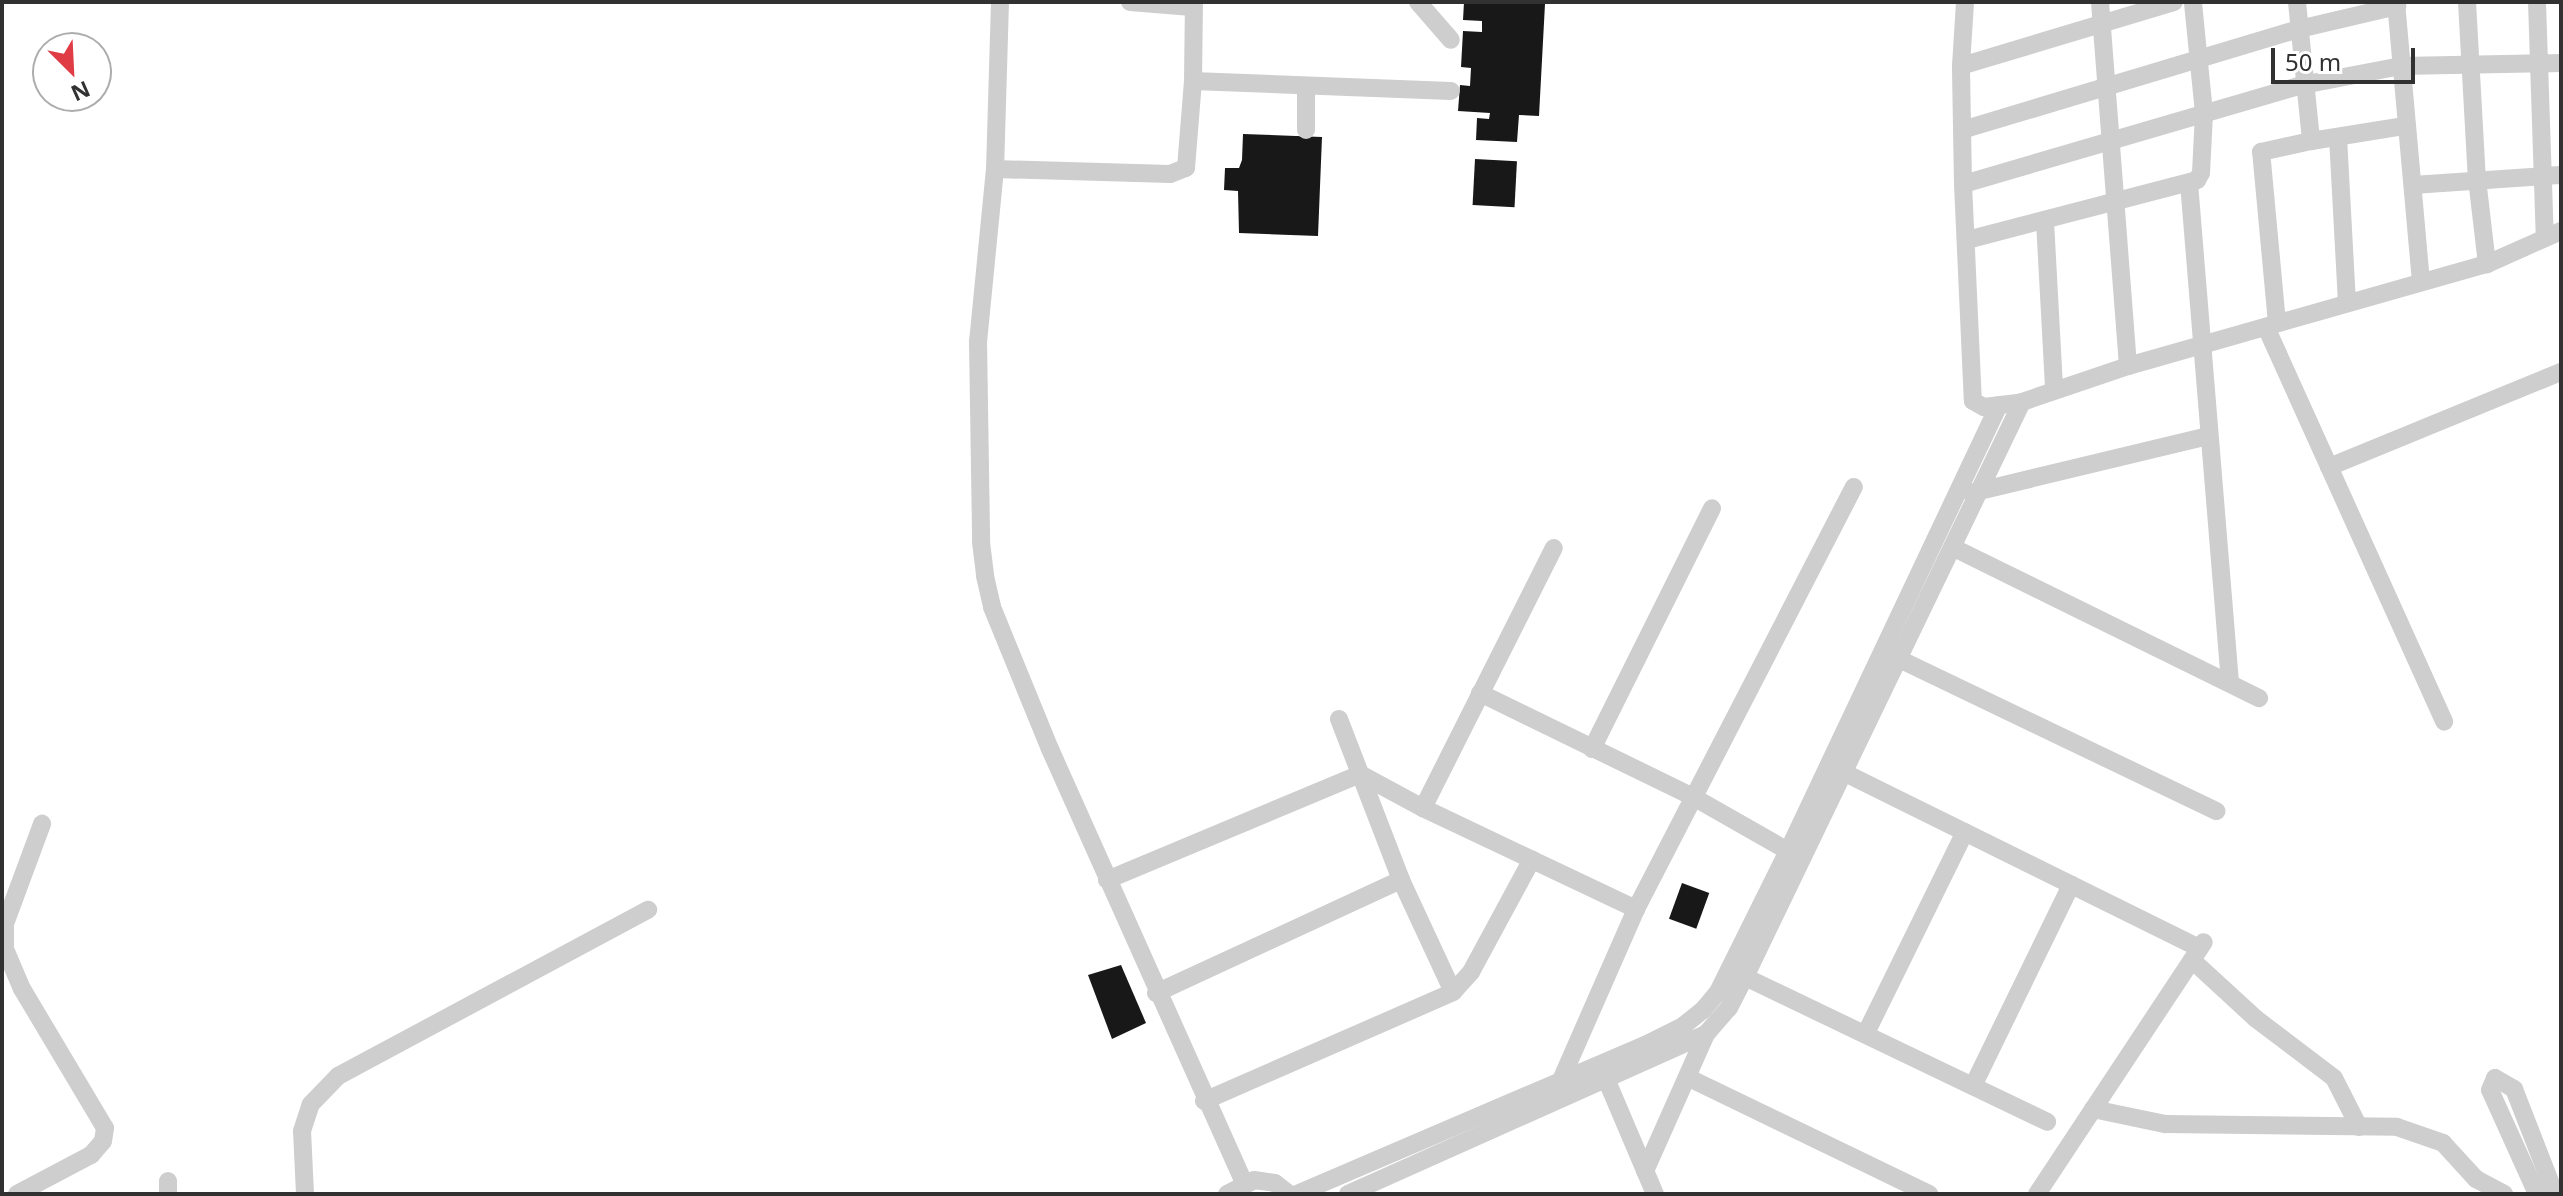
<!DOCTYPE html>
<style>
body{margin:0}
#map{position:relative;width:2563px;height:1196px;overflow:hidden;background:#fff;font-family:"Noto Sans",sans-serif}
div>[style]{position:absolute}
.building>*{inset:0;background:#181818;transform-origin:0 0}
.minor>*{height:18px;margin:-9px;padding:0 9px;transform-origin:9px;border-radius:9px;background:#cecece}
span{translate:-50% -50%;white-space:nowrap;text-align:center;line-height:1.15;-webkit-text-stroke:8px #fff;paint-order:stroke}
.frame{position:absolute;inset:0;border:4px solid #313131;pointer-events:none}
.north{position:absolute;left:32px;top:32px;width:80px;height:80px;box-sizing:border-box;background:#fff;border:2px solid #adadad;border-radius:50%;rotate:156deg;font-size:22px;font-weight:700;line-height:32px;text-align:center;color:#313131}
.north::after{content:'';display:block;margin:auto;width:28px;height:36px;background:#df3c45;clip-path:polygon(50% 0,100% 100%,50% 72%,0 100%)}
.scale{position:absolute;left:2271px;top:48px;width:144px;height:36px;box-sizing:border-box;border:4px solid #313131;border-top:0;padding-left:10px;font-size:24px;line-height:28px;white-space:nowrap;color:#313131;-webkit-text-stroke:6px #fff;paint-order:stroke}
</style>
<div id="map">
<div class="building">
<i style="clip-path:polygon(1464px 2px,1545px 4px,1539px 116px,1519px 115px,1517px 142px,1476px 140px,1477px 118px,1489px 119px,1490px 113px,1458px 111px,1460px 85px,1470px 86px,1471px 68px,1461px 67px,1463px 31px,1482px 32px,1482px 21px,1463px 20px)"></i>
<i style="clip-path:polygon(1243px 134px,1322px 137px,1318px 236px,1239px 233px,1238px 191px,1224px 190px,1225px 168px,1239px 168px,1242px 160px)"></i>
<i style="left:1475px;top:159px;width:42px;height:46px;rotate:3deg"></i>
<i style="left:1682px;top:883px;width:29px;height:38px;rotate:20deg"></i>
<i style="clip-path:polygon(1121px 965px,1146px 1023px,1112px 1039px,1088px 975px)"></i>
</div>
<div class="minor">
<i style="left:1000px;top:2px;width:167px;rotate:91.7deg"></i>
<i style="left:995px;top:169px;width:173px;rotate:95.6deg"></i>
<i style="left:978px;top:341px;width:201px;rotate:89.1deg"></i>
<i style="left:981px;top:542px;width:34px;rotate:83deg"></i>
<i style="left:985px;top:576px;width:32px;rotate:77deg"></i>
<i style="left:992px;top:607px;width:153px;rotate:67.8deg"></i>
<i style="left:1050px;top:749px;width:474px;rotate:65.9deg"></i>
<i style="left:1130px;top:2px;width:62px;rotate:4.6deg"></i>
<i style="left:1418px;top:2px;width:50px;rotate:49deg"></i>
<i style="left:2100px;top:2px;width:365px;rotate:85.6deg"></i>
<i style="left:2297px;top:2px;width:140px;rotate:84.2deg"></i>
<i style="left:2311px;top:141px;width:95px;rotate:-9.1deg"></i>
<i style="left:2396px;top:2px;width:281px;rotate:84.9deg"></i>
<i style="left:2467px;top:2px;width:177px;rotate:86.8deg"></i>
<i style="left:2477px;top:179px;width:86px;rotate:83.3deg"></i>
<i style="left:2537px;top:2px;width:235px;rotate:88.1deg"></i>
<i style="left:2561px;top:63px;width:160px;rotate:178.9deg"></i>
<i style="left:2401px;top:66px;width:101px;rotate:169.1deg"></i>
<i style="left:2302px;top:85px;width:353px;rotate:163.7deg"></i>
<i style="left:1963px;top:184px;width:217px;rotate:87.4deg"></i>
<i style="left:1973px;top:401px;width:13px;rotate:29deg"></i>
<i style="left:1984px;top:407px;width:38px;rotate:-7deg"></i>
<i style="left:2022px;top:402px;width:112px;rotate:-18.8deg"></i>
<i style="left:2128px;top:366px;width:373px;rotate:-15.9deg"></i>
<i style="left:2487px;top:264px;width:81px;rotate:-24deg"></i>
<i style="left:1961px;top:66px;width:222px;rotate:-16.7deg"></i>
<i style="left:1193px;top:81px;width:258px;rotate:2.2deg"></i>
<i style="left:1306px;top:130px;width:44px;rotate:-90deg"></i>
<i style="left:1962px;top:130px;width:352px;rotate:-16.7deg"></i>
<i style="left:2299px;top:29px;width:101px;rotate:-13.2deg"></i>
<i style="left:2338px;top:137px;width:165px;rotate:86.9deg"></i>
<i style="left:995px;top:169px;width:175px;rotate:1.6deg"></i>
<i style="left:1170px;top:174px;width:17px;rotate:-21deg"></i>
<i style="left:1186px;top:168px;width:87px;rotate:-85.4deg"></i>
<i style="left:1193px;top:81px;width:79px;rotate:-89.3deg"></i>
<i style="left:2189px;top:183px;width:502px;rotate:85.31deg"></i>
<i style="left:1963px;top:184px;width:118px;rotate:-91deg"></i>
<i style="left:1961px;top:66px;width:64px;rotate:-86.4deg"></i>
<i style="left:2413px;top:185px;width:148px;rotate:-3.9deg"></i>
<i style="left:2045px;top:221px;width:168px;rotate:86.9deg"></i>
<i style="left:1967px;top:240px;width:238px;rotate:-14.6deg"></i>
<i style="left:2197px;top:180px;width:8px;rotate:-60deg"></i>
<i style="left:2201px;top:173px;width:60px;rotate:-87.1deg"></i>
<i style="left:2204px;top:113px;width:112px;rotate:-95.7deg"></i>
<i style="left:2277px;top:323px;width:172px;rotate:-95.3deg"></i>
<i style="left:2261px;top:152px;width:51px;rotate:-12.4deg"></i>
<i style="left:2266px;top:327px;width:433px;rotate:65.7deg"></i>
<i style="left:2329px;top:467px;width:251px;rotate:-22.3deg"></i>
<i style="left:1971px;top:493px;width:245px;rotate:-13.5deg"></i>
<i style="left:1954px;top:548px;width:340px;rotate:26.2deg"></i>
<i style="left:1899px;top:659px;width:352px;rotate:25.6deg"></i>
<i style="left:1480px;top:693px;width:239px;rotate:26deg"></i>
<i style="left:1695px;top:798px;width:107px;rotate:29.7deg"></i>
<i style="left:1339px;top:719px;width:173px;rotate:68.9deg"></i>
<i style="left:1401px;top:880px;width:123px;rotate:65.1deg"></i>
<i style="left:1592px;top:749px;width:269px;rotate:-63.5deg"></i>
<i style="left:1843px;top:772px;width:397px;rotate:26.3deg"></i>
<i style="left:1423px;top:808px;width:291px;rotate:-63.3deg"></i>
<i style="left:1107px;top:880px;width:274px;rotate:-22.7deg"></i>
<i style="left:1360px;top:774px;width:72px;rotate:28.4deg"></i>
<i style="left:1423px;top:808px;width:236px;rotate:25.4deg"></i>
<i style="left:2192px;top:960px;width:86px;rotate:42.6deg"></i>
<i style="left:2255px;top:1018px;width:99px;rotate:37.2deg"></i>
<i style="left:2334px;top:1078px;width:55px;rotate:63deg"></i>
<i style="left:1745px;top:977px;width:335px;rotate:25.6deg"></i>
<i style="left:1156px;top:993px;width:270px;rotate:-24.8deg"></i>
<i style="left:1866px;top:1033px;width:224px;rotate:-63.8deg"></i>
<i style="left:1689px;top:1078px;width:267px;rotate:25.8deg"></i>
<i style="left:1561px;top:1080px;width:187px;rotate:-66.3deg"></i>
<i style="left:1636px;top:909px;width:475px;rotate:-62.7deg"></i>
<i style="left:1607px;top:1081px;width:123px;rotate:67deg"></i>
<i style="left:1973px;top:1086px;width:224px;rotate:-64deg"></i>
<i style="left:1204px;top:1101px;width:272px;rotate:-23.6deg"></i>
<i style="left:1453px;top:992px;width:27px;rotate:-48deg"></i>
<i style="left:1471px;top:972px;width:128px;rotate:-61.6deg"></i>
<i style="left:2093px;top:1109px;width:74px;rotate:11.8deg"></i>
<i style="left:2165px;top:1124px;width:232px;rotate:0.7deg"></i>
<i style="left:2397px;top:1127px;width:49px;rotate:19.2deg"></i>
<i style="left:2443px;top:1143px;width:49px;rotate:47.5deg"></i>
<i style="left:2476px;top:1179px;width:32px;rotate:28deg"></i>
<i style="left:1645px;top:1171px;width:150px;rotate:-66deg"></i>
<i style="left:1706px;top:1034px;width:35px;rotate:-49deg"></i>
<i style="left:1729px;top:1008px;width:35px;rotate:-63deg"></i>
<i style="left:1745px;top:977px;width:638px;rotate:-64.28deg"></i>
<i style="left:168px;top:1181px;width:13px;rotate:90deg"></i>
<i style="left:17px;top:1194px;width:84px;rotate:-27.8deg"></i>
<i style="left:91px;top:1155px;width:18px;rotate:-49deg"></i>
<i style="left:103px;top:1141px;width:13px;rotate:-81deg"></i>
<i style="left:105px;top:1128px;width:162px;rotate:-120.8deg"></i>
<i style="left:22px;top:989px;width:43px;rotate:-113deg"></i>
<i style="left:5px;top:949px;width:25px;rotate:-90deg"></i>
<i style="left:5px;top:924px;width:107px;rotate:-69.7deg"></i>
<i style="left:305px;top:1194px;width:63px;rotate:-92.7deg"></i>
<i style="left:302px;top:1131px;width:28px;rotate:-72deg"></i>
<i style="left:311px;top:1104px;width:39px;rotate:-46deg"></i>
<i style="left:338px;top:1076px;width:352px;rotate:-28.2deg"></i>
<i style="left:1227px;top:1194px;width:30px;rotate:-27deg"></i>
<i style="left:1254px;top:1180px;width:21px;rotate:8deg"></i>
<i style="left:1275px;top:1183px;width:18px;rotate:38deg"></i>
<i style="left:1297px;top:1194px;width:379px;rotate:-23.2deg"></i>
<i style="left:1645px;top:1045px;width:42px;rotate:-26.6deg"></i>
<i style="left:1683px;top:1026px;width:26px;rotate:-39deg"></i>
<i style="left:1703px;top:1010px;width:23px;rotate:-50deg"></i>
<i style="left:1718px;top:992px;width:157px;rotate:-63.6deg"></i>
<i style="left:1788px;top:851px;width:493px;rotate:-64.7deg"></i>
<i style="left:1348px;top:1194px;width:392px;rotate:-24.1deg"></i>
<i style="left:2037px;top:1194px;width:302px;rotate:-56.5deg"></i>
<i style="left:2537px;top:1194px;width:114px;rotate:-114.3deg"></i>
<i style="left:2490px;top:1090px;width:13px;rotate:-67deg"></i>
<i style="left:2495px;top:1078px;width:22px;rotate:30deg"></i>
<i style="left:2514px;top:1089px;width:113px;rotate:68.7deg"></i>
</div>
<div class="frame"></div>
<div class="north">N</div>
<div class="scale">50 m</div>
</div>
